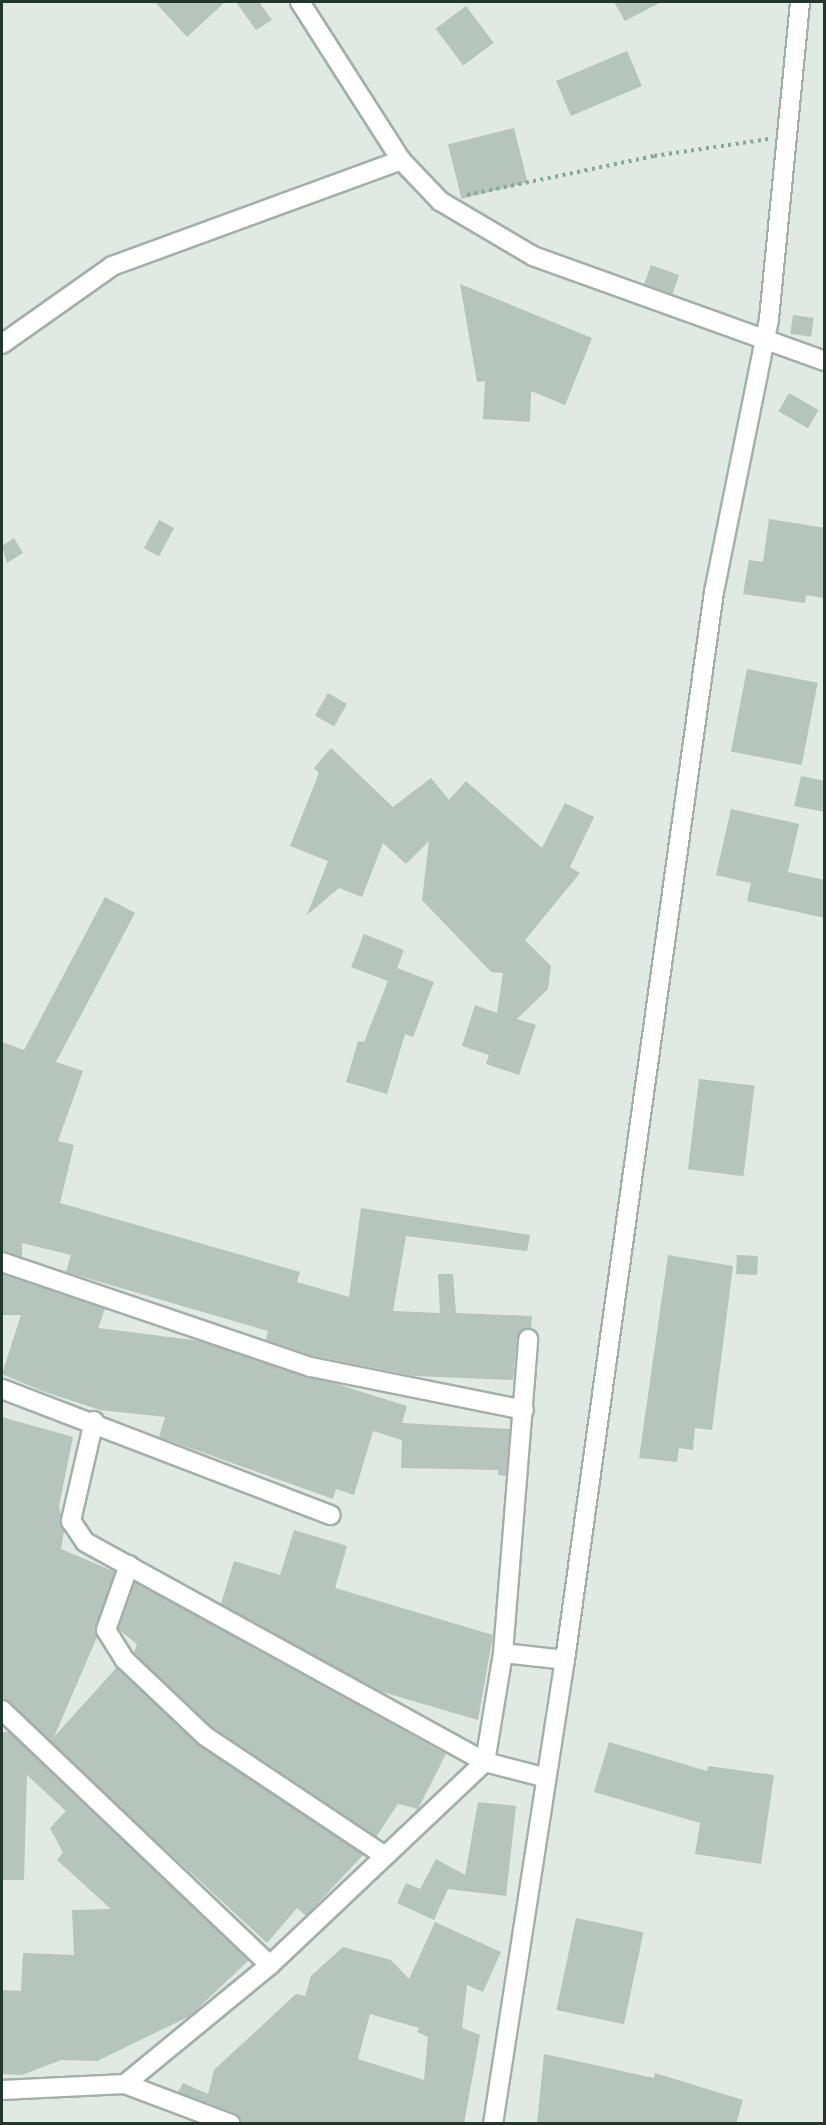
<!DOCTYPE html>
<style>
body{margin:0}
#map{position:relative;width:826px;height:2125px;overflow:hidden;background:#e0e9e3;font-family:"Work Sans",sans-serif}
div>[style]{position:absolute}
.building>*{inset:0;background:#b5c4bc;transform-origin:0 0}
.path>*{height:4px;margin-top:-2px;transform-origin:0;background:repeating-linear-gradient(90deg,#83aa97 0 3px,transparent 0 7.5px)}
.roads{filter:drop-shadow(2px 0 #a3b0a9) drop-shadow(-2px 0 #a3b0a9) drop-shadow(0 2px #a3b0a9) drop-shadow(0 -2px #a3b0a9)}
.minor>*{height:18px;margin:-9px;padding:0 9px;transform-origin:9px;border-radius:9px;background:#fff}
.tertiary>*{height:18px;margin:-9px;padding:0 9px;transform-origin:9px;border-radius:9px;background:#fff}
span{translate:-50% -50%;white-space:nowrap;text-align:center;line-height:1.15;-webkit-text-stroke:4.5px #f0f6f2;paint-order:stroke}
.frame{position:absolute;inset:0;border:3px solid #22382e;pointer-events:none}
</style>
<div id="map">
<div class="building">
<i style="clip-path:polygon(155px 2px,225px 2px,187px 37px)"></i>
<i style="clip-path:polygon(236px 2px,259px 2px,272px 20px,256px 30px)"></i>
<i style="clip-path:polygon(614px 2px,661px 2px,625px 21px)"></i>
<i style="left:466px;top:6px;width:46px;height:38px;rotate:53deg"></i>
<i style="left:627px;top:51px;width:38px;height:77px;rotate:67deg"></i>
<i style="left:514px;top:128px;width:56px;height:68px;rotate:76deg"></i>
<i style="left:651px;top:265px;width:30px;height:20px;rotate:20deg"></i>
<i style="clip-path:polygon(460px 284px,592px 338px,565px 405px,531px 391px,530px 422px,483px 419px,485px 381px,477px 382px)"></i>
<i style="left:793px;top:315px;width:21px;height:19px;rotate:8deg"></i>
<i style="left:789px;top:393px;width:34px;height:21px;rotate:30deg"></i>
<i style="clip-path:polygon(769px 519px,825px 528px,823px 598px,806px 595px,805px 603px,743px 594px,749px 560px,763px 562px)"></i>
<i style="left:159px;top:520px;width:17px;height:32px;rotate:28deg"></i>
<i style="clip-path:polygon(14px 538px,23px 553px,7px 563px,2px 546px)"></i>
<i style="left:747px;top:669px;width:72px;height:84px;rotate:11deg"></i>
<i style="left:328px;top:693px;width:22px;height:26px;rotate:30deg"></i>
<i style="clip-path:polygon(331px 748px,393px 807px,431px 778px,449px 800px,466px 781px,542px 848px,565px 803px,594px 817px,570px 867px,580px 873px,525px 940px,551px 966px,548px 989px,517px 1019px,536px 1025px,519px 1075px,486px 1064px,489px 1055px,462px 1046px,475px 1005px,497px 1013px,503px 973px,491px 972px,422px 900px,429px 841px,406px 864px,383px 843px,362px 897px,339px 888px,307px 915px,328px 861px,290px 846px,319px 773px,314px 768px)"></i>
<i style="clip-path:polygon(801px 776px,825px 781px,825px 812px,794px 806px)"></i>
<i style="clip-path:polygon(731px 809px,799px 824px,788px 872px,825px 880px,825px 918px,747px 901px,751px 883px,716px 875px)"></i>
<i style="clip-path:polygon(105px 897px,135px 913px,56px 1062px,83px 1071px,58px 1141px,74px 1145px,60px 1203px,300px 1272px,297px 1282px,349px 1297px,361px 1208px,530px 1235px,527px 1251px,406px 1236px,393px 1311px,440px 1313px,438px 1274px,453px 1274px,456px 1313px,532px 1316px,531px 1329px,517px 1338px,513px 1380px,415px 1376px,314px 1356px,266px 1340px,268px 1331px,66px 1272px,71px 1255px,22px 1243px,22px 1257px,2px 1251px,2px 1042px,24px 1050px)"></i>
<i style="clip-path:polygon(364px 934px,404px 950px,397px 968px,434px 982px,413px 1037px,405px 1034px,387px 1094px,346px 1082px,358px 1041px,364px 1042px,388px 981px,351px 967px)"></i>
<i style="left:699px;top:1079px;width:56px;height:91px;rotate:7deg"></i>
<i style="clip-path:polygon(668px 1255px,733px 1266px,712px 1430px,695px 1428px,693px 1450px,679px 1448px,677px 1462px,639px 1458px)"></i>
<i style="left:737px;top:1255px;width:21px;height:19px;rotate:3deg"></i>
<i style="clip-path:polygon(2px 1274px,105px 1309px,98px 1328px,200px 1341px,407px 1406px,402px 1423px,510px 1429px,506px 1476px,498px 1475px,498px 1470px,401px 1468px,402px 1440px,373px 1431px,354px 1495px,336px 1489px,333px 1499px,159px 1437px,165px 1417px,100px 1410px,42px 1391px,2px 1374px,21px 1315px,2px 1315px)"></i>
<i style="clip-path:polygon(2px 1417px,73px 1437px,59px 1506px,64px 1531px,61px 1549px,115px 1572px,97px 1637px,54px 1737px,117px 1667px,199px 1745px,363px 1855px,306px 1916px,297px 1908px,267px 1943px,2px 1699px)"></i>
<i style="clip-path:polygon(294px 1530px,347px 1546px,335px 1588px,493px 1635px,478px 1720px,379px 1691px,221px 1604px,234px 1561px,280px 1575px)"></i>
<i style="clip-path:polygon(135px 1582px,446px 1754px,418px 1809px,398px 1804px,376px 1837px,212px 1727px,134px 1653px,137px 1644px,118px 1629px)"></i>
<i style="clip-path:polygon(2px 1732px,9px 1732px,249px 1960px,190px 2016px,97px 2061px,61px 2060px,22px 2075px,2px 2074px,2px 1990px,21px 1991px,23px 1953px,74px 1955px,72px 1910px,111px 1909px,57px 1860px,63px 1853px,50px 1828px,66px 1811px,27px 1775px,24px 1880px,2px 1880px)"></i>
<i style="clip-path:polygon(609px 1742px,707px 1771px,708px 1766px,774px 1775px,761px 1864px,695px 1854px,700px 1823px,594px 1792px)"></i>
<i style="clip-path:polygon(478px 1802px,516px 1806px,506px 1896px,448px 1889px,434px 1920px,397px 1903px,406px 1883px,420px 1889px,436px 1859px,465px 1875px)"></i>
<i style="left:576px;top:1918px;width:69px;height:94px;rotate:12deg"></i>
<i style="clip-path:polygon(evenodd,435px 1922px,501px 1952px,483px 1992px,467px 1985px,462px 2028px,480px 2035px,464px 2124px,242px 2124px,235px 2113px,178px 2092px,183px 2083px,208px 2094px,214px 2070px,296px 1994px,305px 1996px,311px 1976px,343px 1947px,391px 1960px,409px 1979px,435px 1922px,370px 2014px,419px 2028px,417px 2032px,428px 2037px,424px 2080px,358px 2059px,370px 2014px)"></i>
<i style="clip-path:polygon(544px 2054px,654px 2078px,655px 2073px,743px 2100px,736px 2124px,537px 2124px)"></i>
</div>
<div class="path">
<i style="left:467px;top:195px;width:191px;rotate:-11.8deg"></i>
<i style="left:654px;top:156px;width:116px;rotate:-8.4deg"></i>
</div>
<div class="roads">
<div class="minor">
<i style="left:2px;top:344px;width:135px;rotate:-35.3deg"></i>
<i style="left:112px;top:266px;width:308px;rotate:-20.1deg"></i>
<i style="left:2px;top:1262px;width:326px;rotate:18.8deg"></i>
<i style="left:311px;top:1367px;width:217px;rotate:11.4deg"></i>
<i style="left:2px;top:1389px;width:352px;rotate:21deg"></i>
<i style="left:94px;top:1421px;width:103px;rotate:103deg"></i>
<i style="left:71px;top:1521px;width:25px;rotate:56deg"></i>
<i style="left:85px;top:1542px;width:457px;rotate:28.8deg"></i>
<i style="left:485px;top:1762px;width:60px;rotate:14.5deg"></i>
<i style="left:129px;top:1565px;width:69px;rotate:109.5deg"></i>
<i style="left:106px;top:1630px;width:36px;rotate:58deg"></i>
<i style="left:125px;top:1660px;width:110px;rotate:43.5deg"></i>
<i style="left:205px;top:1736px;width:216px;rotate:33.7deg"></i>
<i style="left:503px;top:1653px;width:62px;rotate:6.4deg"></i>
<i style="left:2px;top:1710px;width:370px;rotate:43.6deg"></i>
<i style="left:125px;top:2084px;width:113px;rotate:20.7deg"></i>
<i style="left:2px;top:2090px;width:123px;rotate:-2.8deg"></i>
<i style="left:125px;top:2084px;width:188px;rotate:-39.4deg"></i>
<i style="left:270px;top:1965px;width:296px;rotate:-43.4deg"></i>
<i style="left:485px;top:1762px;width:110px;rotate:-80.6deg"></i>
<i style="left:503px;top:1653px;width:315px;rotate:-85.4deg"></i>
</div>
<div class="tertiary">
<i style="left:300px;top:2px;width:188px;rotate:57.4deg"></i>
<i style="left:401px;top:160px;width:57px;rotate:46.4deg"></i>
<i style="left:440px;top:201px;width:108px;rotate:30.6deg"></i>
<i style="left:533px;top:256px;width:309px;rotate:19.8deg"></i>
<i style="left:493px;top:2124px;width:470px;rotate:-81.2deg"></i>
<i style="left:565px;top:1660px;width:1078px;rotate:-82.06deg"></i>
<i style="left:714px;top:592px;width:278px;rotate:-78.6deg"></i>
<i style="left:769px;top:319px;width:319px;rotate:-84.4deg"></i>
</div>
</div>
<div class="frame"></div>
</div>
